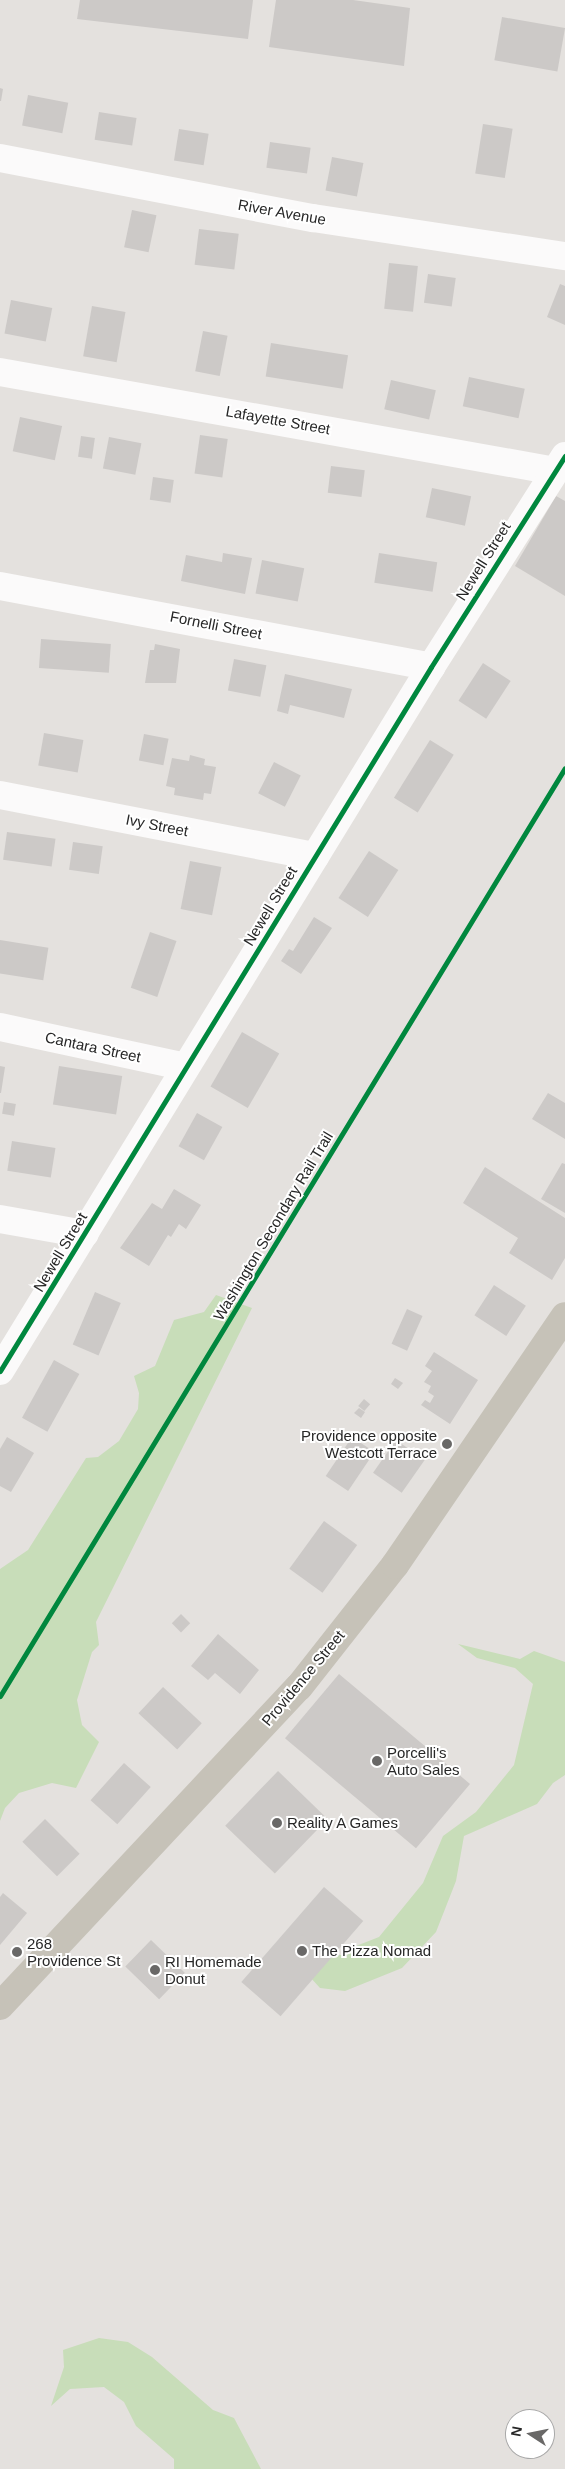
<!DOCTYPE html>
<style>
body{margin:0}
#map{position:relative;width:565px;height:2469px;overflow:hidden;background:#e4e1de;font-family:Helvetica,sans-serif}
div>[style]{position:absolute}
.green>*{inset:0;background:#c8ddb9}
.building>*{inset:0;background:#ccc9c7;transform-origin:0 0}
.minor>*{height:28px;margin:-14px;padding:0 14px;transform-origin:14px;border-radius:14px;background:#fbfafa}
.major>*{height:28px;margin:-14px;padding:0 14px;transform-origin:14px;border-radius:14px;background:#c6c2b8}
.cycleway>*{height:5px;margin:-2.5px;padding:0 2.5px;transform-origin:2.5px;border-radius:2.5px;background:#00873e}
.dots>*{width:14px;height:14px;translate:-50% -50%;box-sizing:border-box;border:2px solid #fff;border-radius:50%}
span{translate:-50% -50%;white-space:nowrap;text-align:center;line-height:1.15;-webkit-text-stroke:4px #fff;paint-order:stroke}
.street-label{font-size:15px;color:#272727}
.poi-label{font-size:15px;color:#272727}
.right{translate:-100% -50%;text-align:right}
.left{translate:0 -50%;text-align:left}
.north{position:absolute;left:505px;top:2409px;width:50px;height:50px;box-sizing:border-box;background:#fff;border:1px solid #a9a9a9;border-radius:50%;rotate:281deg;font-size:14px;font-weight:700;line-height:20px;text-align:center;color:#272727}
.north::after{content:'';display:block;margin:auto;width:18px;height:22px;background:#696867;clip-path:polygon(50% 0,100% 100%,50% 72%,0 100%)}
</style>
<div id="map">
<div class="green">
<i style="clip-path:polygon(216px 1295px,252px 1308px,96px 1622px,99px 1645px,92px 1652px,77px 1700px,82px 1725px,99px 1742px,76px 1788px,52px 1783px,19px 1793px,5px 1808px,0 1821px,0 1569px,28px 1550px,86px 1458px,98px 1457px,119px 1441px,138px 1409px,139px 1393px,134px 1376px,155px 1366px,174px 1320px,204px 1312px)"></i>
<i style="clip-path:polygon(458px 1644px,520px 1659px,534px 1651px,565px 1662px,565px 1775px,553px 1783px,537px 1804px,464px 1836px,456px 1881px,436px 1932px,402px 1968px,345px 1991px,320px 1988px,310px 1977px,333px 1937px,337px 1955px,347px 1955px,356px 1946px,379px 1937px,423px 1883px,443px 1836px,476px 1812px,514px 1765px,533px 1684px,515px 1668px,477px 1658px)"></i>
<i style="clip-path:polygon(99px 2338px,128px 2342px,152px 2357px,213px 2410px,234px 2418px,261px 2469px,174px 2469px,174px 2459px,136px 2426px,124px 2402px,104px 2387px,70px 2389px,51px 2406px,64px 2367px,63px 2350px)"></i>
</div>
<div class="building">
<i style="clip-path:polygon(80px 0,253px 0,248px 39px,77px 19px)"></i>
<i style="clip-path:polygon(276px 0,353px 0,410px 8px,404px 66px,269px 47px)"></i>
<i style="left:502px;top:17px;width:64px;height:44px;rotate:10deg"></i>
<i style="clip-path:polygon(0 88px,3px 89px,1px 101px,0 101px)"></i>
<i style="left:28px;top:95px;width:41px;height:31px;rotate:11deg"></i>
<i style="left:99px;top:112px;width:38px;height:28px;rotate:9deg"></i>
<i style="left:483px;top:124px;width:30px;height:50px;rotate:9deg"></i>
<i style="left:179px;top:129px;width:30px;height:32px;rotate:9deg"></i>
<i style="left:270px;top:142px;width:41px;height:26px;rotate:8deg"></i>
<i style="left:332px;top:157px;width:32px;height:34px;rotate:11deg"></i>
<i style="left:132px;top:210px;width:25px;height:38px;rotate:12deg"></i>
<i style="left:199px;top:229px;width:40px;height:36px;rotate:7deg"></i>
<i style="left:389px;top:263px;width:29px;height:46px;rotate:6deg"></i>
<i style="left:428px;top:274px;width:28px;height:29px;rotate:8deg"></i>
<i style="clip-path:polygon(560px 284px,565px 286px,565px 325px,547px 317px)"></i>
<i style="left:11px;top:300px;width:42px;height:34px;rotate:11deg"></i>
<i style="left:92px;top:306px;width:34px;height:51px;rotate:10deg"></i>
<i style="left:203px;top:331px;width:25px;height:41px;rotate:11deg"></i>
<i style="left:271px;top:343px;width:78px;height:34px;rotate:9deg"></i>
<i style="left:469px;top:377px;width:57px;height:30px;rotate:12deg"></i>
<i style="left:391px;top:380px;width:46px;height:30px;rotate:13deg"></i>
<i style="left:20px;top:417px;width:43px;height:35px;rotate:12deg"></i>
<i style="left:200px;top:435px;width:28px;height:39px;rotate:8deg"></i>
<i style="left:81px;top:436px;width:14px;height:21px;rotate:8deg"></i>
<i style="left:109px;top:437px;width:33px;height:32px;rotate:11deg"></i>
<i style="left:331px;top:466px;width:34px;height:27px;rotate:7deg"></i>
<i style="left:153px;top:477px;width:21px;height:23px;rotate:8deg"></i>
<i style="left:432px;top:488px;width:40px;height:30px;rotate:12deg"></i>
<i style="clip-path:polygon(556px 496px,565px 501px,565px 596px,515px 566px)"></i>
<i style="clip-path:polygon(223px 553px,252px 558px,245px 594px,181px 581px,186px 555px,222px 562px)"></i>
<i style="left:379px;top:553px;width:59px;height:30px;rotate:9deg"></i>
<i style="left:262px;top:560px;width:43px;height:34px;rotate:11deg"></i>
<i style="left:41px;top:639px;width:70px;height:29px;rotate:4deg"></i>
<i style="clip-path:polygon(155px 644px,180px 649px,176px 683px,145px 683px,150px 650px,154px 650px)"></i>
<i style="left:234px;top:659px;width:33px;height:32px;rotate:11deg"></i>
<i style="left:483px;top:663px;width:33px;height:45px;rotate:33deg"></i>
<i style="clip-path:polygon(285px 674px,352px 689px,344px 718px,290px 705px,288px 714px,277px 711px)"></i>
<i style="left:44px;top:733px;width:40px;height:33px;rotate:10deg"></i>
<i style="left:144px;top:734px;width:25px;height:27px;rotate:11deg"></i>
<i style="left:430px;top:740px;width:28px;height:68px;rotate:32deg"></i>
<i style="clip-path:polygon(190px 755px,205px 759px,204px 765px,216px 767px,211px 794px,204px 793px,203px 800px,174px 795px,175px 788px,166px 786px,172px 758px,189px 761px)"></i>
<i style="left:274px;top:762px;width:30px;height:35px;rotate:27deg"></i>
<i style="left:7px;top:832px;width:49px;height:28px;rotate:8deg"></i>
<i style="left:73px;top:842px;width:30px;height:28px;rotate:8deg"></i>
<i style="left:369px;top:851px;width:35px;height:56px;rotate:33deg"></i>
<i style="left:190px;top:861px;width:32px;height:49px;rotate:11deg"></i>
<i style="clip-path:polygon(314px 917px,332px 928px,301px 974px,281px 961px,289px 949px,293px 951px)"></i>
<i style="left:150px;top:932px;width:28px;height:59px;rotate:19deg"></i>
<i style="left:0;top:940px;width:49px;height:33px;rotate:9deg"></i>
<i style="left:242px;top:1032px;width:43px;height:63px;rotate:30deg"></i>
<i style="clip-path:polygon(0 1066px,5px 1067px,1px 1093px,0 1093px)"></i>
<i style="left:59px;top:1066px;width:64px;height:39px;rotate:9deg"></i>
<i style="clip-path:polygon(548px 1093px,565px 1103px,565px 1139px,532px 1119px)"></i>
<i style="left:4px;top:1102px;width:12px;height:12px;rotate:9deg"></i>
<i style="left:197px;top:1113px;width:29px;height:38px;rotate:29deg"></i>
<i style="left:12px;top:1141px;width:44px;height:30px;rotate:9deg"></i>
<i style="clip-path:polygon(562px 1163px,565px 1164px,565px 1213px,541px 1199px)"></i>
<i style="clip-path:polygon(485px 1167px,565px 1218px,565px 1258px,552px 1280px,509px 1253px,518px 1238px,463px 1203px)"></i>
<i style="clip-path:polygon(174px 1189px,201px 1205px,186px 1229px,179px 1224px,171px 1237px,168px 1235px,149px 1266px,120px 1248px,152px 1203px,162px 1209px)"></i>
<i style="left:494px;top:1285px;width:38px;height:36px;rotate:33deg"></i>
<i style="left:95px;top:1292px;width:28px;height:57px;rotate:23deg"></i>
<i style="left:407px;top:1309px;width:17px;height:38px;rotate:24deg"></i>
<i style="clip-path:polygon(434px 1352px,478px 1380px,450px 1424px,421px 1405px,425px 1400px,430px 1403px,434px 1396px,428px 1392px,431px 1386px,424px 1382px,432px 1371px,425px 1366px)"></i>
<i style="left:54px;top:1360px;width:29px;height:66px;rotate:29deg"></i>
<i style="clip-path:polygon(395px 1378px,403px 1383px,398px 1389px,391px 1384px)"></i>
<i style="left:364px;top:1399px;width:8px;height:9px;rotate:40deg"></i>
<i style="clip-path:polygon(359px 1408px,365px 1412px,361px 1418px,354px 1413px)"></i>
<i style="clip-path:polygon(7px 1437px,34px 1453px,11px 1492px,0 1486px,0 1449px)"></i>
<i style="left:352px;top:1437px;width:27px;height:47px;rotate:34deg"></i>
<i style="left:396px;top:1440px;width:35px;height:40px;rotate:35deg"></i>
<i style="left:324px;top:1521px;width:41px;height:59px;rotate:36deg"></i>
<i style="left:181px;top:1614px;width:13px;height:13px;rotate:45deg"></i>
<i style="clip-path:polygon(218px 1634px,259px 1670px,240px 1694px,215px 1673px,208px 1680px,191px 1666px)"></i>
<i style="left:339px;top:1674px;width:171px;height:84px;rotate:40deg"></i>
<i style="left:163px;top:1687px;width:53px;height:36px;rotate:43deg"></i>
<i style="left:124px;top:1763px;width:36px;height:50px;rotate:42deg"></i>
<i style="left:278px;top:1771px;width:69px;height:76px;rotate:44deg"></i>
<i style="left:45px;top:1819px;width:49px;height:32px;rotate:45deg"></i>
<i style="left:324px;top:1887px;width:52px;height:126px;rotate:41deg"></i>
<i style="clip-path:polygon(3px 1893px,27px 1913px,0 1945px,0 1897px)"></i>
<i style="left:151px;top:1940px;width:47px;height:37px;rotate:44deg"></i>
</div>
<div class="minor">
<i style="left:0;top:158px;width:319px;rotate:10.9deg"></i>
<i style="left:313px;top:218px;width:255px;rotate:8.6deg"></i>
<i style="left:0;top:372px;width:564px;rotate:10.11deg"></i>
<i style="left:0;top:586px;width:439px;rotate:10.6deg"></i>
<i style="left:0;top:795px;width:321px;rotate:11deg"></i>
<i style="left:0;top:1027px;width:190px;rotate:12.1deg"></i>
<i style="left:0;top:1219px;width:86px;rotate:10deg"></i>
<i style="left:0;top:1371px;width:825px;rotate:-58.52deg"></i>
<i style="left:431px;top:667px;width:250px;rotate:-57.6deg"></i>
</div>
<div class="major">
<i style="left:0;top:2006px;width:437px;rotate:-46.9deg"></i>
<i style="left:299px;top:1687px;width:155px;rotate:-51.8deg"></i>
<i style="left:395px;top:1565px;width:301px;rotate:-55.7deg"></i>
</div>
<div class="cycleway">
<i style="left:0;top:1371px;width:825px;rotate:-58.52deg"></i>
<i style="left:431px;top:667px;width:250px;rotate:-57.6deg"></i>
<i style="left:0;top:1696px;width:1086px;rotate:-58.67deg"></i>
</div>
<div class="dots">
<i style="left:447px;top:1444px;background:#696867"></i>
<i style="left:377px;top:1761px;background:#696867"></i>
<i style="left:277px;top:1823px;background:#696867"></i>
<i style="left:302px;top:1951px;background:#696867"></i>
<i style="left:17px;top:1952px;background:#696867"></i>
<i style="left:155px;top:1970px;background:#696867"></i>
</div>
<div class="street-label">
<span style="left:282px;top:212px;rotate:10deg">River Avenue</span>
<span style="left:278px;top:420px;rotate:10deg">Lafayette Street</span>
<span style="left:483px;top:561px;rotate:-58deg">Newell Street</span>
<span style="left:216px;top:625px;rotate:11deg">Fornelli Street</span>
<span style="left:157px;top:825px;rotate:11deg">Ivy Street</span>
<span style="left:270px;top:906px;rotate:-59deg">Newell Street</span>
<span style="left:93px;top:1047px;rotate:12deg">Cantara Street</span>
<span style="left:273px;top:1226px;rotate:-59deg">Washington Secondary Rail Trail</span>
<span style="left:60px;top:1252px;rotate:-59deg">Newell Street</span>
<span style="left:303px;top:1678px;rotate:-50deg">Providence Street</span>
</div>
<div class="poi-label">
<span class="right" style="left:437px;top:1444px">Providence opposite<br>Westcott Terrace</span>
<span class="left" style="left:387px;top:1761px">Porcelli's<br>Auto Sales</span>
<span class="left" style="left:287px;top:1823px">Reality A Games</span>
<span class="left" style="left:27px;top:1952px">268<br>Providence St</span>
<span class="left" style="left:312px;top:1951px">The Pizza Nomad</span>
<span class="left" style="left:165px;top:1970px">RI Homemade<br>Donut</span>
</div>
<div class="north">N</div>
</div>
